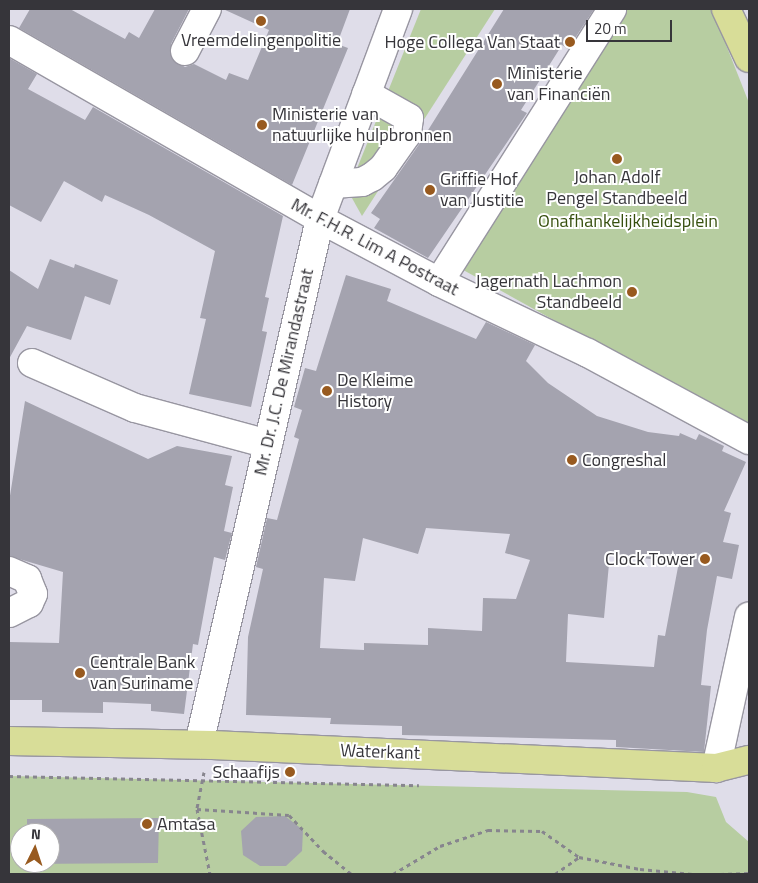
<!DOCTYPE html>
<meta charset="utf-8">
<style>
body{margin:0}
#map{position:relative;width:758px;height:883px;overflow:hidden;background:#dfdde9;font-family:"Titillium Web",sans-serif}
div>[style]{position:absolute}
.green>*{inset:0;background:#b7cda1}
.building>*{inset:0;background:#a4a3af}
.path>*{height:3px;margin-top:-1.5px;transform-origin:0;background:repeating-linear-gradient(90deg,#87858e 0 4px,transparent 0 8px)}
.roads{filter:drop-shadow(1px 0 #9896a1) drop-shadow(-1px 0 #9896a1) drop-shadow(0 1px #9896a1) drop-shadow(0 -1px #9896a1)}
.minor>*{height:28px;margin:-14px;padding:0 14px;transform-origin:14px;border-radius:14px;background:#fff}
.major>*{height:28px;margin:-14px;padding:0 14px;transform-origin:14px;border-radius:14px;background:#d8dd98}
.dots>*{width:14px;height:14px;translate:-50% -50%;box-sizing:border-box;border:2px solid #fff;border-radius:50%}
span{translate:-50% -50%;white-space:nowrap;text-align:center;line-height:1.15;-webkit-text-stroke:4px #fff;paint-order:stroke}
.poi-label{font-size:18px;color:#36353a}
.right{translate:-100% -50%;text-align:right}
.left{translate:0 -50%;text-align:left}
.park-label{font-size:18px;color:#364f0e}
.street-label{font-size:18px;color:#36353a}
.frame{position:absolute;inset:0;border:10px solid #36353a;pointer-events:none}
.north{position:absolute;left:10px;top:823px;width:50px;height:50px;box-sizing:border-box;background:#fff;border:1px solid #afaeb0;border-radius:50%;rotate:4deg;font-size:14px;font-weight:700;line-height:20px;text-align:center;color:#36353a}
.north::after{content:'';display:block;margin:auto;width:18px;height:22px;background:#985a1f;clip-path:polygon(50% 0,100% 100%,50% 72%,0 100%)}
.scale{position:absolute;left:586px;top:20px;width:86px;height:22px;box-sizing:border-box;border:2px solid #36353a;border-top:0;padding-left:6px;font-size:15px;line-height:18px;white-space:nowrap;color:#36353a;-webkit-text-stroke:4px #fff;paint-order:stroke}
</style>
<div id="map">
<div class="green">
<i style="clip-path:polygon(421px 9px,495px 9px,362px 216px,348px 191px)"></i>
<i style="clip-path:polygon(618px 9px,712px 9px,749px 103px,749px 428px,456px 266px)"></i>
<i style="clip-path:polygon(evenodd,9px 776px,687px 792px,716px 797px,726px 822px,749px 842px,749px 874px,9px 874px,9px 776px,20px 833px,50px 833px,50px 863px,20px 863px,20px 833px)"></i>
</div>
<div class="building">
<i style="clip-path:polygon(30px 9px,70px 9px,125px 39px,129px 32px,139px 38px,155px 9px,189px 9px,171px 44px,172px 59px,185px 67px,194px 64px,226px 80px,229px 73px,248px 80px,269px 30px,223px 9px,350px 9px,337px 44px,348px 48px,292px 185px,19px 28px)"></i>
<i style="clip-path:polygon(504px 9px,594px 9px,568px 49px,562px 45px,521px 110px,527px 113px,428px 258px,374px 228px,380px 219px,371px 213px,420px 143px)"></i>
<i style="clip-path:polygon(9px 58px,37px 74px,28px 89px,85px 120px,93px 107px,283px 216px,265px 297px,269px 298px,262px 331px,267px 332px,251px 407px,189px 394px,206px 319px,200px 318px,215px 251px,149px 215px,105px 195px,102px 202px,64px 181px,41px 222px,9px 205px)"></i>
<i style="clip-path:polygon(50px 259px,74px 268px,75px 264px,118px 280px,110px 305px,85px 296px,71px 340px,27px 326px,9px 359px,9px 270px,38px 289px)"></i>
<i style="clip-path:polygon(evenodd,346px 275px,391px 289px,387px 301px,476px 339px,486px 322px,535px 345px,526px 361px,548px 383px,597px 416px,648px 432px,679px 436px,680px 433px,696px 440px,699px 434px,724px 446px,722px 451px,746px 462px,724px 511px,731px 513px,723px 542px,739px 545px,732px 579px,717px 576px,707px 630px,701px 685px,711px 686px,704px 752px,616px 747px,616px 740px,402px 735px,402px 726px,330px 724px,331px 718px,246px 715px,248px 637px,263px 569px,256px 567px,267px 518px,277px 520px,299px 439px,294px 437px,302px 410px,294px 407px,305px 368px,316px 371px,346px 275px,426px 528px,510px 534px,505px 553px,530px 560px,516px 599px,483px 598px,482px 631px,428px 628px,428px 645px,364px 643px,364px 650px,320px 648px,324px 578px,355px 581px,363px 538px,418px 554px,426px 528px,346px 275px,610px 553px,670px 562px,669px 565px,678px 567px,665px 636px,658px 635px,654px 667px,566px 662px,568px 614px,604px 618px,610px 553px)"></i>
<i style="clip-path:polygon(25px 401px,148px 459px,177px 446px,232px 456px,225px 485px,233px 487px,224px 531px,232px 533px,225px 560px,214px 557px,198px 645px,193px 644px,184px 714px,151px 711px,151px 704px,103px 702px,103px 713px,42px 712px,42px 700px,9px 700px,9px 642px,59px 643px,63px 572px,9px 556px,9px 502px)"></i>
<i style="clip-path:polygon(285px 816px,303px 830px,302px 851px,286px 866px,260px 866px,243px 855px,241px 831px,256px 817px)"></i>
<i style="clip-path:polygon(159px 818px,158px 863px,27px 864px,50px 863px,50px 833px,27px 833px,27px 819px)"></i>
</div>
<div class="path">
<i style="left:204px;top:772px;width:38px;rotate:101deg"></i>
<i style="left:197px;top:809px;width:66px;rotate:78.7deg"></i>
<i style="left:9px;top:776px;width:410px;rotate:1.3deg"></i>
<i style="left:197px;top:809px;width:92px;rotate:3.7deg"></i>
<i style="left:289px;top:815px;width:50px;rotate:46.6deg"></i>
<i style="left:323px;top:851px;width:36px;rotate:39deg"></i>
<i style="left:393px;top:874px;width:55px;rotate:-30.8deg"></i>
<i style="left:440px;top:846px;width:51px;rotate:-18.4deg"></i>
<i style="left:488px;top:830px;width:54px;rotate:1.1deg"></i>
<i style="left:542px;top:831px;width:45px;rotate:35.1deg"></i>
<i style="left:555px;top:874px;width:29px;rotate:-35deg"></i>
<i style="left:579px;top:857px;width:62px;rotate:11.1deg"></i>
<i style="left:640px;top:869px;width:53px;rotate:5.4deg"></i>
<i style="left:720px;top:874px;width:29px;rotate:-2deg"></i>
</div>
<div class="roads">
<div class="minor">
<i style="left:9px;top:40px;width:359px;rotate:29.9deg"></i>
<i style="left:320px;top:219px;width:135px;rotate:27.9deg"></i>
<i style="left:439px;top:282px;width:165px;rotate:25.5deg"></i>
<i style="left:588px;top:353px;width:183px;rotate:28.4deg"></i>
<i style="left:185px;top:51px;width:47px;rotate:-62.4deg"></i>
<i style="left:333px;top:184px;width:29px;rotate:-4deg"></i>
<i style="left:362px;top:182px;width:11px;rotate:-27deg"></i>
<i style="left:372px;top:177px;width:14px;rotate:-39deg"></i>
<i style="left:383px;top:168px;width:42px;rotate:-54.8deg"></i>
<i style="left:407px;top:134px;width:16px;rotate:-83deg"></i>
<i style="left:409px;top:118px;width:49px;rotate:-150.8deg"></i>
<i style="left:439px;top:282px;width:323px;rotate:-57.6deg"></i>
<i style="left:32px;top:363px;width:112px;rotate:23.6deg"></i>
<i style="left:135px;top:408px;width:138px;rotate:15.1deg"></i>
<i style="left:9px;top:571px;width:20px;rotate:24deg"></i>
<i style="left:27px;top:579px;width:16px;rotate:68deg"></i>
<i style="left:33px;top:594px;width:10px;rotate:114deg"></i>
<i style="left:29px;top:603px;width:22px;rotate:153deg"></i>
<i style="left:199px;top:744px;width:539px;rotate:-77.02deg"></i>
<i style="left:320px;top:219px;width:224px;rotate:-69.6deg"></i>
<i style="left:716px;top:768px;width:155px;rotate:-77.7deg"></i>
</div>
<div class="major">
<i style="left:726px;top:9px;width:54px;rotate:64.9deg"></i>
<i style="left:9px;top:741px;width:203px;rotate:1.1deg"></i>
<i style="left:212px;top:745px;width:505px;rotate:2.61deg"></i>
<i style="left:716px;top:768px;width:34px;rotate:-14deg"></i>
</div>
</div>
<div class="dots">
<i style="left:261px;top:21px;background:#985a1f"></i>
<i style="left:570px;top:42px;background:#985a1f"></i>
<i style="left:497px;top:84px;background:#985a1f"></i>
<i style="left:262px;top:125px;background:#985a1f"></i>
<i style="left:617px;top:159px;background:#985a1f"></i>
<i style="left:430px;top:190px;background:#985a1f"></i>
<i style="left:632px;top:292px;background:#985a1f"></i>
<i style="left:327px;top:391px;background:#985a1f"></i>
<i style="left:572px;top:460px;background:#985a1f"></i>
<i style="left:705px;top:559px;background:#985a1f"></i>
<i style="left:80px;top:673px;background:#985a1f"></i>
<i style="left:290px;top:772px;background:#985a1f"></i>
<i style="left:147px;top:824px;background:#985a1f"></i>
</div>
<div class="poi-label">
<span style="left:261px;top:40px">Vreemdelingenpolitie</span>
<span class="right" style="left:560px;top:42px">Hoge Collega Van Staat</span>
<span class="left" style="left:507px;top:84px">Ministerie<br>van Financiën</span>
<span class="left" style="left:272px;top:125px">Ministerie van<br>natuurlijke hulpbronnen</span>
<span style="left:617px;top:188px">Johan Adolf<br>Pengel Standbeeld</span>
<span class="left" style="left:440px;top:190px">Griffie Hof<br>van Justitie</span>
<span class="right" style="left:622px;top:292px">Jagernath Lachmon<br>Standbeeld</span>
<span class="left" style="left:337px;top:391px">De Kleime<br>History</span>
<span class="left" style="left:582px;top:460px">Congreshal</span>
<span class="right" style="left:695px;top:559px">Clock Tower</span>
<span class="left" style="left:90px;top:673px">Centrale Bank<br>van Suriname</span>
<span class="right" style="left:280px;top:772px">Schaafijs</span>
<span class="left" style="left:157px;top:824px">Amtasa</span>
</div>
<div class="park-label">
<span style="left:628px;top:221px">Onafhankelijkheidsplein</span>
</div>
<div class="street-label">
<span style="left:375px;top:247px;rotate:28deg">Mr. F.H.R. Lim A Postraat</span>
<span style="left:284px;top:372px;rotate:-77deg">Mr. Dr. J.C. De Mirandastraat</span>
<span style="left:380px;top:752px;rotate:2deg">Waterkant</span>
</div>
<div class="frame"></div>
<div class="north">N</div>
<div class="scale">20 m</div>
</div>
